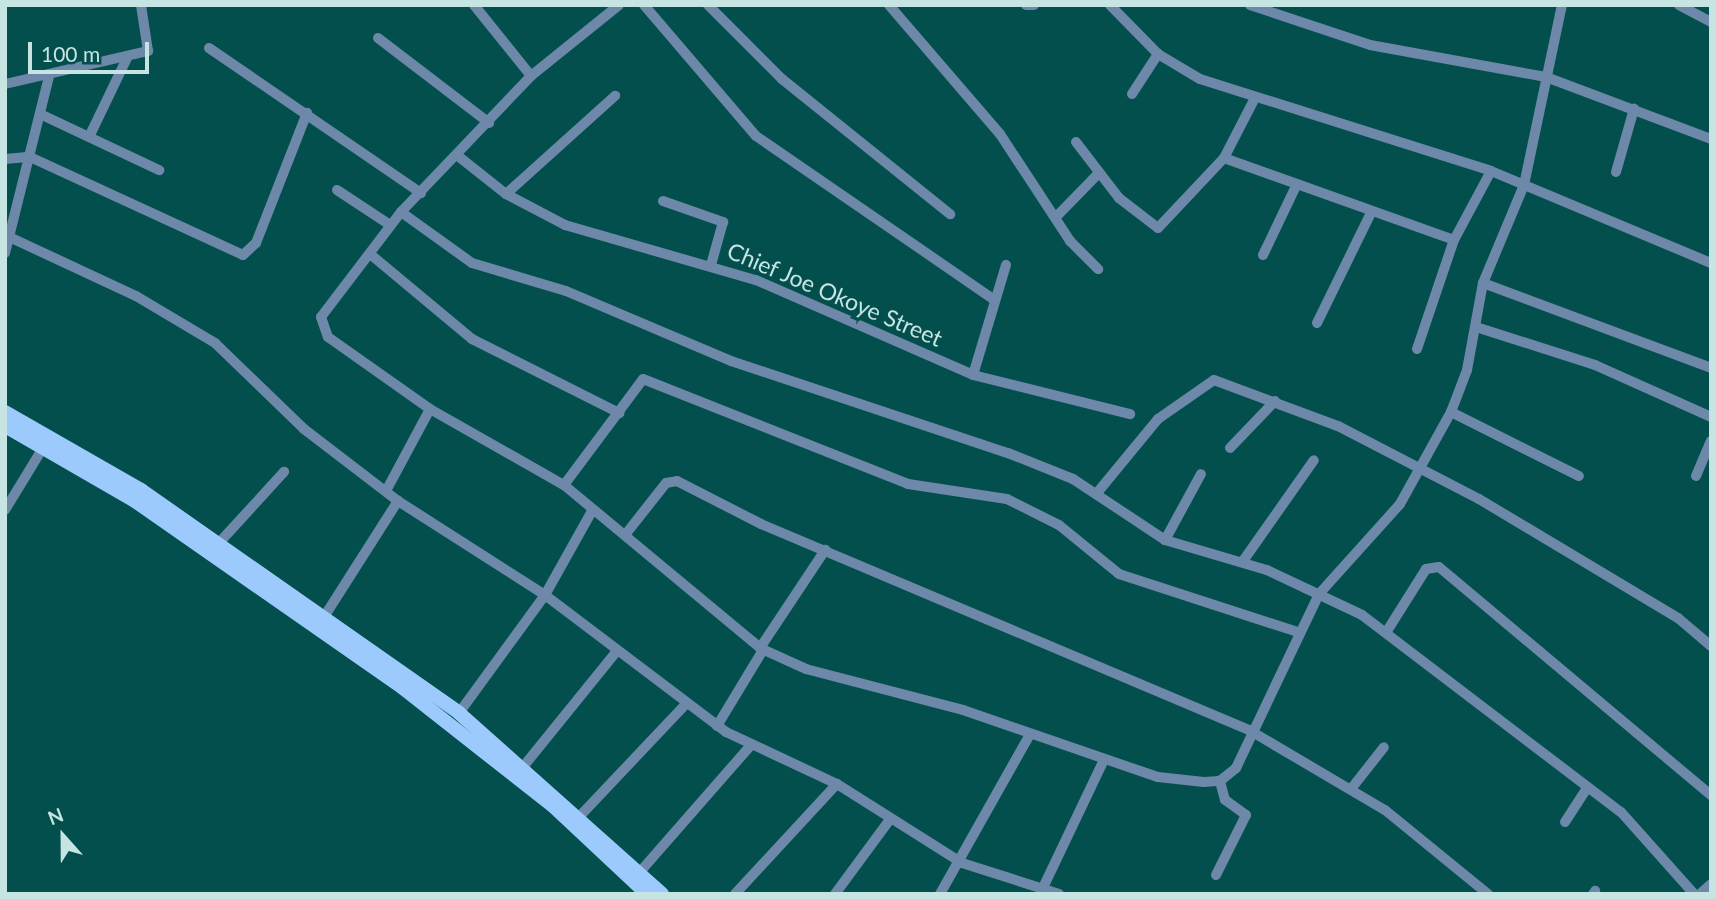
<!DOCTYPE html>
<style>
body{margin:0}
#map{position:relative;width:1716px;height:899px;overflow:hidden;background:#034f4d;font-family:Lato,sans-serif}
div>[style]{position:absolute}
.minor>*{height:10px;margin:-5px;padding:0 5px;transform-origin:5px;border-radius:5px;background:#6d88a8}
.major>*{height:14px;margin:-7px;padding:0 7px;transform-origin:7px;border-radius:7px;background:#9dcafc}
span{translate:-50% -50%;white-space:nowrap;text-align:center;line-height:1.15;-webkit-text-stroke:7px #034f4d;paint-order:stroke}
.street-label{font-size:23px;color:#c5e4e2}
.frame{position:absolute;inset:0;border:7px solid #c5e4e2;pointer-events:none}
.north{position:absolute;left:28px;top:801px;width:70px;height:70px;-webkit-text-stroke:5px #034f4d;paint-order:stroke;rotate:339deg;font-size:19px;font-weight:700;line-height:28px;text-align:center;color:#c5e4e2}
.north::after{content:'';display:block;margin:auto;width:24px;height:32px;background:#c5e4e2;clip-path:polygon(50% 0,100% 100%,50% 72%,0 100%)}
.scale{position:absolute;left:28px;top:42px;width:121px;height:32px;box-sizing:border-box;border:4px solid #c5e4e2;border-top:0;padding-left:9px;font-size:21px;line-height:24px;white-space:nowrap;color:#c5e4e2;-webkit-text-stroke:5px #034f4d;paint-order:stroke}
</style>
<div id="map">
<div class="minor">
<i style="left:474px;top:5px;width:91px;rotate:51.2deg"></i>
<i style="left:619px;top:5px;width:113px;rotate:141.1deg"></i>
<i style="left:531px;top:76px;width:188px;rotate:133.7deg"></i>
<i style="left:401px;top:212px;width:132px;rotate:127.3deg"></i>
<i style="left:321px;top:317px;width:21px;rotate:71deg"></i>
<i style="left:328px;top:337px;width:125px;rotate:35.2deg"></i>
<i style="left:430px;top:409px;width:154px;rotate:29.6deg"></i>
<i style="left:564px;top:485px;width:255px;rotate:39.7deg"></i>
<i style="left:760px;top:648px;width:51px;rotate:24.5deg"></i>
<i style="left:806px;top:669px;width:162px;rotate:14.6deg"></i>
<i style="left:963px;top:710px;width:206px;rotate:19deg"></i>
<i style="left:1158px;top:777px;width:46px;rotate:6.2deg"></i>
<i style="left:1204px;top:782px;width:16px;rotate:-4deg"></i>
<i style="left:1220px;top:781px;width:21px;rotate:-39deg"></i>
<i style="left:1236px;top:768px;width:193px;rotate:-64.5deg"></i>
<i style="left:1319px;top:594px;width:121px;rotate:-48deg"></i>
<i style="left:1400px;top:504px;width:105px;rotate:-61deg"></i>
<i style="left:1451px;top:412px;width:45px;rotate:-69.1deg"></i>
<i style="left:1467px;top:370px;width:88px;rotate:-79.6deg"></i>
<i style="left:1483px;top:283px;width:106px;rotate:-67.3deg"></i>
<i style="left:1524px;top:185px;width:184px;rotate:-78.1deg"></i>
<i style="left:644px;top:5px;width:172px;rotate:49.5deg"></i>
<i style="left:756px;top:136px;width:290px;rotate:34.5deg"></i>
<i style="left:708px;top:5px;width:105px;rotate:45deg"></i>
<i style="left:782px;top:79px;width:216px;rotate:38.8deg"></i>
<i style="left:889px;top:5px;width:170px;rotate:49.3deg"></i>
<i style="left:1000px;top:134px;width:128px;rotate:56.8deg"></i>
<i style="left:1070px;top:241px;width:40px;rotate:45deg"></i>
<i style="left:1026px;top:5px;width:8px"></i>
<i style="left:1110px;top:5px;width:69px;rotate:45.6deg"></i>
<i style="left:1158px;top:54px;width:49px;rotate:30.8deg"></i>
<i style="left:1200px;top:79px;width:305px;rotate:17.5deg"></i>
<i style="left:1491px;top:171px;width:238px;rotate:22.7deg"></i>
<i style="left:1250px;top:5px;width:126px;rotate:18.4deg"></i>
<i style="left:1370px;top:45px;width:179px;rotate:10.3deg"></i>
<i style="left:1546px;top:77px;width:176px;rotate:20.6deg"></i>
<i style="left:1679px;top:5px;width:36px;rotate:28deg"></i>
<i style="left:378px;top:38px;width:140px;rotate:37.4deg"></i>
<i style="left:209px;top:48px;width:257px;rotate:34.4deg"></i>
<i style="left:5px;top:84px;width:147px;rotate:-13deg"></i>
<i style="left:148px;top:51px;width:47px;rotate:-98.7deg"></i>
<i style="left:1132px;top:94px;width:48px;rotate:-57deg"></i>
<i style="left:40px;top:114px;width:132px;rotate:25.2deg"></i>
<i style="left:90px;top:135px;width:85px;rotate:-64.3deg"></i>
<i style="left:1076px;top:142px;width:71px;rotate:52.5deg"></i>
<i style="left:1119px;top:198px;width:49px;rotate:37.6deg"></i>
<i style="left:1158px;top:228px;width:96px;rotate:-46.7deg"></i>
<i style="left:1224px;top:158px;width:68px;rotate:-62.7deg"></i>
<i style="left:458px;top:156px;width:61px;rotate:38.4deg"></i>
<i style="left:506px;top:194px;width:67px;rotate:27.7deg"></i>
<i style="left:565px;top:225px;width:199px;rotate:16.1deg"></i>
<i style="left:756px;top:280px;width:237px;rotate:23.6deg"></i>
<i style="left:973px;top:375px;width:162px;rotate:14deg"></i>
<i style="left:1224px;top:158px;width:244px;rotate:19.6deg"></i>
<i style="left:5px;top:159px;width:25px;rotate:-5deg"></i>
<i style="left:30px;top:157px;width:234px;rotate:24.7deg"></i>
<i style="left:243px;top:255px;width:18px;rotate:-43deg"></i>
<i style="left:256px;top:243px;width:140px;rotate:-68.6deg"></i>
<i style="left:1616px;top:172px;width:66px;rotate:-74.1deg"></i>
<i style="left:337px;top:190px;width:64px;rotate:33.4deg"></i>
<i style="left:506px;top:194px;width:147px;rotate:-42deg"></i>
<i style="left:663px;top:201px;width:64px;rotate:19.3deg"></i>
<i style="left:723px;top:222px;width:45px;rotate:105.6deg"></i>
<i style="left:401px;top:212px;width:87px;rotate:35.7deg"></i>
<i style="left:472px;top:263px;width:98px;rotate:16.6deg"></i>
<i style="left:566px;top:291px;width:179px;rotate:23deg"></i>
<i style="left:731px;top:361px;width:292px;rotate:18.4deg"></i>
<i style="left:1008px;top:453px;width:70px;rotate:21.8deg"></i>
<i style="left:1073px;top:479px;width:110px;rotate:33.5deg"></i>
<i style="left:1165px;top:540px;width:106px;rotate:16.4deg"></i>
<i style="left:1267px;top:570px;width:105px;rotate:25.3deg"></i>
<i style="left:1362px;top:615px;width:325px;rotate:37.3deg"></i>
<i style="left:1621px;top:812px;width:110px;rotate:48.3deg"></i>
<i style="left:1056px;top:217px;width:60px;rotate:-45.7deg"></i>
<i style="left:5px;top:235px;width:145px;rotate:25deg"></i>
<i style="left:136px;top:296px;width:92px;rotate:30.7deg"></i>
<i style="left:215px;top:343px;width:124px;rotate:44deg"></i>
<i style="left:304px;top:429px;width:118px;rotate:37.5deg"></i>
<i style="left:398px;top:501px;width:174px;rotate:32.6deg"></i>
<i style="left:545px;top:595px;width:227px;rotate:37.1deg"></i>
<i style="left:726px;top:732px;width:123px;rotate:25.1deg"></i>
<i style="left:837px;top:784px;width:148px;rotate:32.3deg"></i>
<i style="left:962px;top:863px;width:102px;rotate:17.7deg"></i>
<i style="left:5px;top:253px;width:181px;rotate:-76deg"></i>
<i style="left:370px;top:254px;width:133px;rotate:39.8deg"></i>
<i style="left:472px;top:339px;width:165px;rotate:26.7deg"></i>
<i style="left:1263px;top:255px;width:76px;rotate:-64.4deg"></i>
<i style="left:1483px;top:283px;width:243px;rotate:20.4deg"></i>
<i style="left:1317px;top:323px;width:123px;rotate:-63.9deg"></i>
<i style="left:1476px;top:327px;width:125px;rotate:17.7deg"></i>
<i style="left:1595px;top:365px;width:127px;rotate:24.1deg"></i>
<i style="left:1417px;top:349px;width:115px;rotate:-71.3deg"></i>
<i style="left:1454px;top:240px;width:78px;rotate:-61.8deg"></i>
<i style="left:973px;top:375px;width:115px;rotate:-73.3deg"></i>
<i style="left:1451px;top:412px;width:143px;rotate:26.6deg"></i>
<i style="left:1230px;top:448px;width:65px;rotate:-46.2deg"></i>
<i style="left:1696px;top:476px;width:38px;rotate:-67deg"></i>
<i style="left:564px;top:485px;width:132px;rotate:-53.3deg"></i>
<i style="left:643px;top:379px;width:285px;rotate:21.6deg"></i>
<i style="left:908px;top:484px;width:100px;rotate:8.6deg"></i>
<i style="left:1007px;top:499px;width:58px;rotate:26.6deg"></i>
<i style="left:1059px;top:525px;width:77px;rotate:39.2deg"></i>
<i style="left:1119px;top:574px;width:188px;rotate:18deg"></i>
<i style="left:386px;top:491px;width:93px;rotate:-61.8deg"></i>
<i style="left:1097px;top:493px;width:96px;rotate:-50.5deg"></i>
<i style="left:1158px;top:419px;width:68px;rotate:-34.9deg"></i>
<i style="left:1214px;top:380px;width:132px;rotate:20.4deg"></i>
<i style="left:1338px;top:426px;width:159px;rotate:27.4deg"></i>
<i style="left:1479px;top:499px;width:232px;rotate:30.9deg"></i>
<i style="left:1678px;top:618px;width:43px;rotate:40.3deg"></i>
<i style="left:5px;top:510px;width:75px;rotate:-58.6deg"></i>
<i style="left:625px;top:535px;width:66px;rotate:-51.7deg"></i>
<i style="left:666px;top:483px;width:11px;rotate:-10deg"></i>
<i style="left:677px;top:481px;width:94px;rotate:27.1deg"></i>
<i style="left:761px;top:524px;width:530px;rotate:22.89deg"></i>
<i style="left:1249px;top:730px;width:158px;rotate:30.5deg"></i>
<i style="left:1385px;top:810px;width:133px;rotate:39.2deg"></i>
<i style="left:1165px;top:540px;width:75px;rotate:-61.4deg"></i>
<i style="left:218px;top:544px;width:98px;rotate:-47.5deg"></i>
<i style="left:1243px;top:561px;width:123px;rotate:-54.9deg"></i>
<i style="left:324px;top:617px;width:138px;rotate:-57.5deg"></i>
<i style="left:1387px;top:631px;width:73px;rotate:-57.8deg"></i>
<i style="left:1426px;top:569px;width:13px;rotate:-9deg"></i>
<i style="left:1439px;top:567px;width:355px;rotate:40deg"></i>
<i style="left:760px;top:648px;width:118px;rotate:-56.4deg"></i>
<i style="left:459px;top:713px;width:146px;rotate:-53.9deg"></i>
<i style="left:545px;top:595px;width:98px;rotate:-60.8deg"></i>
<i style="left:717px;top:726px;width:89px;rotate:-58.8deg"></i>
<i style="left:523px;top:767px;width:149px;rotate:-51deg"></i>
<i style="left:1351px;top:789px;width:53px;rotate:-51.8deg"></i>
<i style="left:579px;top:817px;width:154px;rotate:-46.6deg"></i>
<i style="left:1565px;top:822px;width:40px;rotate:-57.1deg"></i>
<i style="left:639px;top:873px;width:171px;rotate:-48.8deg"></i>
<i style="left:1216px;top:875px;width:67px;rotate:-63.4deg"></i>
<i style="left:1246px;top:815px;width:26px;rotate:-144deg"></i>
<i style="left:1225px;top:800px;width:20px;rotate:-105deg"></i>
<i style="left:735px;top:894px;width:150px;rotate:-47.2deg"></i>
<i style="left:835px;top:894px;width:94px;rotate:-53.6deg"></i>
<i style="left:940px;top:894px;width:184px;rotate:-60.6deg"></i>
<i style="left:1040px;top:894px;width:148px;rotate:-64.5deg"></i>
<i style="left:1593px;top:894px;width:4px;rotate:-56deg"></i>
<i style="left:1700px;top:894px;width:15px;rotate:-42deg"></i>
</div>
<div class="major">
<i style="left:5px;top:412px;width:157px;rotate:29.8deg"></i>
<i style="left:141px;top:490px;width:388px;rotate:35deg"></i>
<i style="left:459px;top:713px;width:272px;rotate:41.7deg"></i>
<i style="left:5px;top:426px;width:150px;rotate:30deg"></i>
<i style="left:135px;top:501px;width:327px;rotate:34.9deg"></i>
<i style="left:403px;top:688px;width:191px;rotate:38.2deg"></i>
<i style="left:553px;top:806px;width:129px;rotate:43.1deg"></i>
</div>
<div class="street-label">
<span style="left:835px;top:294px;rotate:23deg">Chief Joe Okoye Street</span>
</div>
<div class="frame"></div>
<div class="north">N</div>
<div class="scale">100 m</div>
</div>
